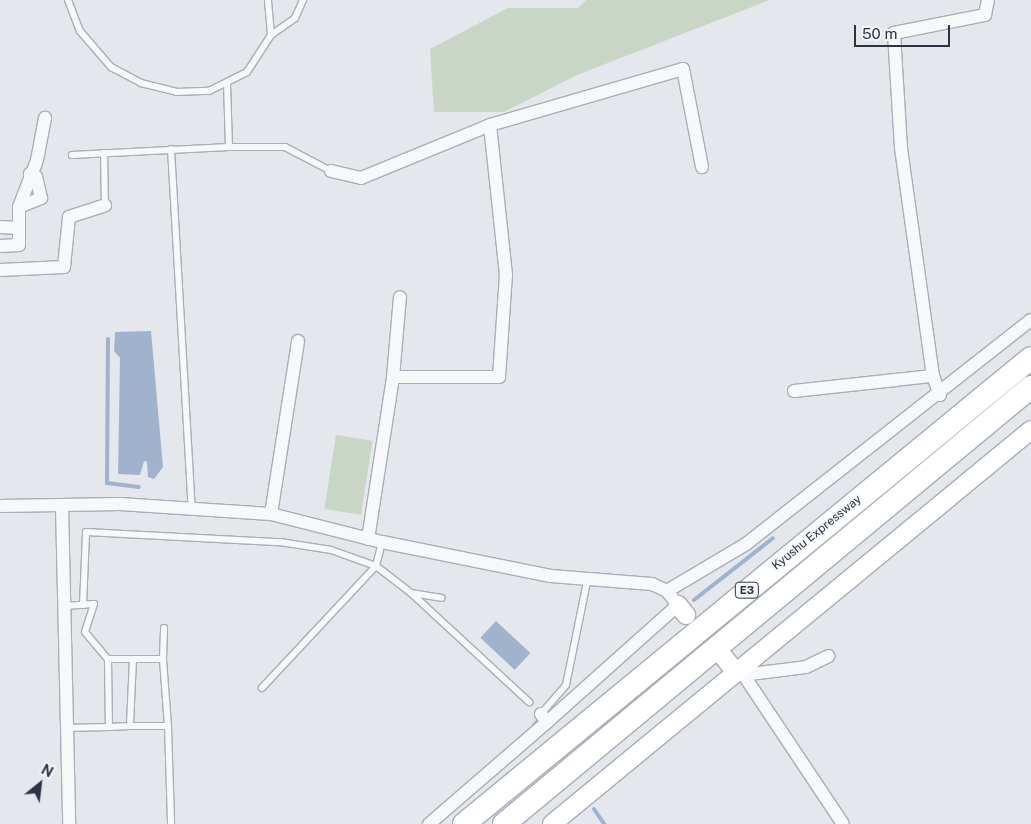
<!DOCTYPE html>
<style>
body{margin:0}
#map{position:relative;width:1031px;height:824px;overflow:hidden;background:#e4e7ec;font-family:"Public Sans",sans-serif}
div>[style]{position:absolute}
.green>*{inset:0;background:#c9d6c5;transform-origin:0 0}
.water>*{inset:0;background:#9fb4cc;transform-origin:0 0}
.stream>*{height:4px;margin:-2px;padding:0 2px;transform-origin:2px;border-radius:2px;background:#9fb4cc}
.roads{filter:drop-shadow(1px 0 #a9aeb7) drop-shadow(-1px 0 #a9aeb7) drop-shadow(0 1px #a9aeb7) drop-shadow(0 -1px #a9aeb7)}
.lane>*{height:6px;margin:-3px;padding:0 3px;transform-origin:3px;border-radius:3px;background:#f7f8fa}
.street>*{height:12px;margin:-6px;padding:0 6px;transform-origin:6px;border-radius:6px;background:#f7f8fa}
.secondary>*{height:18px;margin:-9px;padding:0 9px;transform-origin:9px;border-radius:9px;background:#fff}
.highway>*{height:22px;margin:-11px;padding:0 11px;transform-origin:11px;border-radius:11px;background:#fff}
span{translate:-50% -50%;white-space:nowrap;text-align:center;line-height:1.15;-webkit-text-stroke:4px #f4f6f9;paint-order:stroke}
.shield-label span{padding:1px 4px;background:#f4f6f9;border:1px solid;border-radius:4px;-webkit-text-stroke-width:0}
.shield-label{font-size:11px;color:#2b3445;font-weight:700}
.street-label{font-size:12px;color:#2b3445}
.north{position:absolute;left:15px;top:759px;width:50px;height:50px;-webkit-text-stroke:4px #f4f6f9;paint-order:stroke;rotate:29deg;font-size:14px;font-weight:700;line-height:20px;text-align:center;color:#2b3445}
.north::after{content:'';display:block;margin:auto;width:18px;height:22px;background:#2b3445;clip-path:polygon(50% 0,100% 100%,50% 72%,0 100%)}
.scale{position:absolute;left:854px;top:25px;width:96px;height:22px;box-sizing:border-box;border:2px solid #2b3445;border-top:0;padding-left:6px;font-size:15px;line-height:18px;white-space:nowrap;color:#2b3445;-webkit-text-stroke:4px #f4f6f9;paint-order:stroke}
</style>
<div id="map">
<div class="green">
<i style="clip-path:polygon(586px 0,770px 0,577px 75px,504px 112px,434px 112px,430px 49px,508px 8px,578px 8px)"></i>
<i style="left:336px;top:435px;width:37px;height:75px;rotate:9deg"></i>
</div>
<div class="water">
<i style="clip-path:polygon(151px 331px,163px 467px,154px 479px,148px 477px,147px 462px,144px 461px,140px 475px,118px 474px,120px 358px,114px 351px,115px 332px)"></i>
<i style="left:496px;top:621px;width:47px;height:23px;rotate:43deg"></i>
</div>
<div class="stream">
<i style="left:108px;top:339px;width:144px;rotate:90.4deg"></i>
<i style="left:107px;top:483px;width:32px;rotate:7deg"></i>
<i style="left:694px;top:600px;width:100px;rotate:-38.1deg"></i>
<i style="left:534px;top:725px;width:10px;rotate:-45deg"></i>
<i style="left:594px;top:809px;width:18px;rotate:56deg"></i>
</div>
<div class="roads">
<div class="lane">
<i style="left:68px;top:0;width:33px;rotate:69deg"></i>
<i style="left:80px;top:31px;width:48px;rotate:49.3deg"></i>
<i style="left:111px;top:67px;width:34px;rotate:28deg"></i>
<i style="left:141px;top:83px;width:36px;rotate:14deg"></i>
<i style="left:176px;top:92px;width:33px;rotate:-2deg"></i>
<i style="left:209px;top:91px;width:42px;rotate:-26.6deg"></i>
<i style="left:247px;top:72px;width:44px;rotate:-57deg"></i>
<i style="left:271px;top:35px;width:35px;rotate:-95deg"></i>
<i style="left:271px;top:35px;width:29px;rotate:-35deg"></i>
<i style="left:295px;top:18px;width:20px;rotate:-66deg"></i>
<i style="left:229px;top:147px;width:56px"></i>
<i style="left:285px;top:147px;width:52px;rotate:27.6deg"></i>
<i style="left:171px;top:149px;width:361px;rotate:86.7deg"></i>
<i style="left:104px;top:153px;width:52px;rotate:88.9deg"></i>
<i style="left:72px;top:155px;width:157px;rotate:-2.9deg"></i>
<i style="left:229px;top:147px;width:62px;rotate:-91.8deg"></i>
<i style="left:382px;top:542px;width:25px;rotate:104deg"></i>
<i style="left:376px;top:566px;width:44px;rotate:37.6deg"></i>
<i style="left:411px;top:593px;width:31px;rotate:9deg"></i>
<i style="left:411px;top:593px;width:161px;rotate:42.7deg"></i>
<i style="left:83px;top:605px;width:73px;rotate:-87.6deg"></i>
<i style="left:86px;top:532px;width:194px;rotate:3deg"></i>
<i style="left:280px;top:542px;width:52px;rotate:8.9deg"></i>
<i style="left:331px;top:550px;width:48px;rotate:19.6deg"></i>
<i style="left:376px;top:566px;width:167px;rotate:133.1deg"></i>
<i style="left:64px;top:606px;width:30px;rotate:-4deg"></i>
<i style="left:94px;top:604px;width:29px;rotate:108deg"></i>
<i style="left:85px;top:632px;width:35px;rotate:50deg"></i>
<i style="left:108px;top:659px;width:68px;rotate:89.2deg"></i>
<i style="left:109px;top:727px;width:43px;rotate:178.7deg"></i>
<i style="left:108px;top:659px;width:55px"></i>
<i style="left:163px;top:659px;width:31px;rotate:-88deg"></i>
<i style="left:133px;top:659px;width:67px;rotate:92.6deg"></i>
<i style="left:130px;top:726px;width:38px"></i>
<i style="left:168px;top:726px;width:67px;rotate:-94.3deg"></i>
<i style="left:541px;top:714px;width:38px;rotate:-49deg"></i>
<i style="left:566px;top:685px;width:105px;rotate:-78.5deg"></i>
<i style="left:168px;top:726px;width:98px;rotate:88.2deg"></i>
<i style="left:109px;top:727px;width:21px;rotate:-3deg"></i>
</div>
<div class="street">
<i style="left:331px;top:171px;width:31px;rotate:13deg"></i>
<i style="left:361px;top:178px;width:139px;rotate:-22.3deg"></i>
<i style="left:490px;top:125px;width:201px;rotate:-16.2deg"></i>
<i style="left:683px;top:69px;width:100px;rotate:79deg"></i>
<i style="left:19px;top:207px;width:24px;rotate:-22deg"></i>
<i style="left:41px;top:198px;width:22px;rotate:-103deg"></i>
<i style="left:36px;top:177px;width:7px;rotate:-153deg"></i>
<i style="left:0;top:227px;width:19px;rotate:3deg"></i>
<i style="left:19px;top:228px;width:17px;rotate:90deg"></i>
<i style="left:19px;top:245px;width:19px;rotate:177deg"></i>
<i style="left:19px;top:228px;width:21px;rotate:-90deg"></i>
<i style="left:19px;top:207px;width:50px;rotate:-69deg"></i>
<i style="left:37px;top:160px;width:43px;rotate:-79.2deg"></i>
<i style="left:0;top:270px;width:64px;rotate:-2.7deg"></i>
<i style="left:64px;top:267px;width:50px;rotate:-84.3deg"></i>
<i style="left:69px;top:217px;width:38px;rotate:-18deg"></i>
<i style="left:393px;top:377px;width:106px"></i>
<i style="left:499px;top:377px;width:102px;rotate:-86.1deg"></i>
<i style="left:506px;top:275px;width:151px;rotate:-96.1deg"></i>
<i style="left:794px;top:391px;width:140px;rotate:-6.2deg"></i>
<i style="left:940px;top:395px;width:20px;rotate:-110deg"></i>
<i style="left:933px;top:376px;width:230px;rotate:-98deg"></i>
<i style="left:901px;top:148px;width:115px;rotate:-93.5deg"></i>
<i style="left:894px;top:33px;width:93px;rotate:-11.2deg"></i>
<i style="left:985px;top:15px;width:15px;rotate:-79deg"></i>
<i style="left:0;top:506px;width:120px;rotate:-1deg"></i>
<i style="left:120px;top:504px;width:151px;rotate:3.8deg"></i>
<i style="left:271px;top:514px;width:114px;rotate:14.2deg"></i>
<i style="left:382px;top:542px;width:172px;rotate:11.4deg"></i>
<i style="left:551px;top:576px;width:101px;rotate:4.5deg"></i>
<i style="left:652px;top:584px;width:17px;rotate:25deg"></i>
<i style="left:667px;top:591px;width:18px;rotate:52deg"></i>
<i style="left:678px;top:605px;width:176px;rotate:138.2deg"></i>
<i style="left:547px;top:722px;width:10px;rotate:-127deg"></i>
<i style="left:62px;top:506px;width:318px;rotate:88.7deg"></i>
<i style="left:271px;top:514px;width:175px;rotate:-81.1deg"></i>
<i style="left:368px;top:539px;width:164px;rotate:-81.2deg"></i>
<i style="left:393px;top:377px;width:80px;rotate:-85deg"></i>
<i style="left:667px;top:591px;width:92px;rotate:-30.7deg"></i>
<i style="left:746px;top:544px;width:362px;rotate:-38.2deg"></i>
<i style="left:739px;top:668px;width:187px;rotate:56.3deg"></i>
<i style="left:742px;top:675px;width:64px;rotate:-7.1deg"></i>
<i style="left:806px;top:667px;width:25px;rotate:-26deg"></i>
<i style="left:429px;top:824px;width:156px;rotate:-40.8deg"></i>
</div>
<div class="secondary">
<i style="left:678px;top:605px;width:13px;rotate:51deg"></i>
<i style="left:722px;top:655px;width:21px;rotate:51deg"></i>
<i style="left:552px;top:824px;width:620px;rotate:-39.44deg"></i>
</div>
<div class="highway">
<i style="left:464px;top:824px;width:734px;rotate:-39.42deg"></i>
<i style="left:504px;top:824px;width:685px;rotate:-39.67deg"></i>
</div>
</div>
<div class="shield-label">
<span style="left:747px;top:590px">E3</span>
</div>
<div class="street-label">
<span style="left:817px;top:533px;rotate:-39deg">Kyushu Expressway</span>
</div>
<div class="north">N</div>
<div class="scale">50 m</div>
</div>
